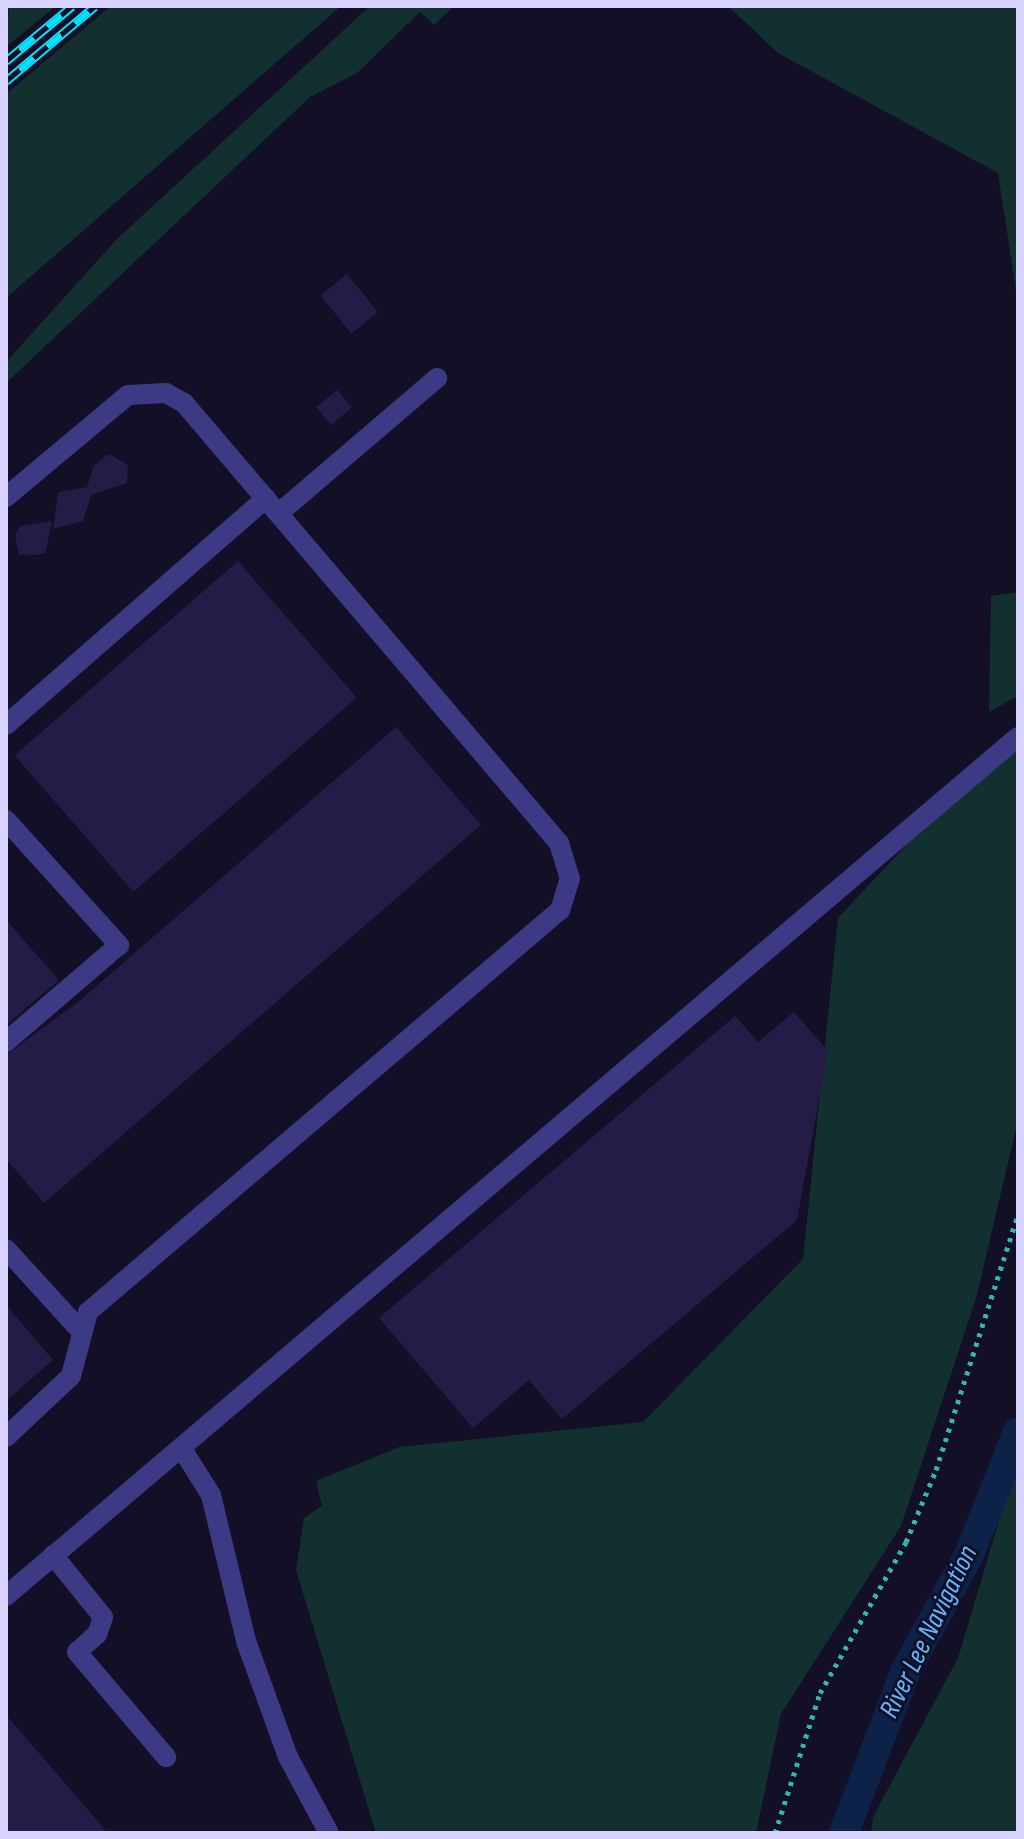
<!DOCTYPE html>
<style>
body{margin:0}
#map{position:relative;width:1024px;height:1839px;overflow:hidden;background:#130f26;font-family:"Sofia Sans Condensed",sans-serif}
div>[style]{position:absolute}
.green>*{inset:0;background:#12302f}
.canal>*{height:30px;margin:-15px;padding:0 15px;transform-origin:15px;border-radius:15px;background:#0c2248}
.building>*{inset:0;background:#241b47;transform-origin:0 0}
.path>*{height:5px;margin-top:-2.5px;transform-origin:0;background:repeating-linear-gradient(90deg,#2fb8b0 0 4px,transparent 0 10px)}
.minor>*{height:20px;margin:-10px;padding:0 10px;transform-origin:10px;border-radius:10px;background:#3d3a85}
.rail>*{height:9px;margin-top:-4.5px;transform-origin:0;background:repeating-linear-gradient(90deg,#130f26 0 18px,#00e5ff 0 36px);box-sizing:border-box;border-block:2px solid #00e5ff}
span{translate:-50% -50%;white-space:nowrap;text-align:center;line-height:1.15;-webkit-text-stroke:6px #130f26;paint-order:stroke}
.water-label{font-size:28px;color:#62b6ff;font-style:italic}
.frame{position:absolute;inset:0;border:8px solid #d9d4ff;pointer-events:none}
</style>
<div id="map">
<div class="green">
<i style="clip-path:polygon(9px 6px,56px 6px,6px 47px)"></i>
<i style="clip-path:polygon(111px 6px,341px 6px,6px 298px,6px 94px)"></i>
<i style="clip-path:polygon(370px 6px,454px 6px,434px 25px,420px 12px,357px 73px,310px 97px,6px 383px,6px 362px,117px 239px)"></i>
<i style="clip-path:polygon(728px 6px,1018px 6px,1018px 304px,998px 173px,778px 53px)"></i>
<i style="clip-path:polygon(1018px 592px,1018px 696px,989px 712px,991px 596px)"></i>
<i style="clip-path:polygon(1018px 726px,1018px 1120px,977px 1295px,901px 1526px,781px 1714px,756px 1833px,376px 1833px,296px 1570px,304px 1518px,322px 1506px,316px 1481px,399px 1447px,643px 1422px,803px 1259px,838px 918px)"></i>
<i style="clip-path:polygon(1018px 1457px,1018px 1833px,871px 1833px,873px 1817px,958px 1658px)"></i>
</div>
<div class="canal">
<i style="left:844px;top:1833px;width:174px;rotate:-69.2deg"></i>
<i style="left:906px;top:1670px;width:131px;rotate:-61.3deg"></i>
<i style="left:969px;top:1555px;width:132px;rotate:-68.3deg"></i>
</div>
<div class="building">
<i style="left:347px;top:274px;width:49px;height:34px;rotate:51deg"></i>
<i style="left:337px;top:390px;width:23px;height:27px;rotate:50deg"></i>
<i style="clip-path:polygon(109px 454px,128px 465px,127px 483px,91px 495px,83px 521px,53px 529px,58px 492px,87px 487px,94px 465px)"></i>
<i style="clip-path:polygon(52px 521px,45px 554px,19px 555px,15px 536px,20px 526px)"></i>
<i style="left:238px;top:561px;width:181px;height:296px;rotate:49deg"></i>
<i style="clip-path:polygon(396px 727px,481px 825px,44px 1203px,6px 1159px,6px 1055px,78px 1002px)"></i>
<i style="clip-path:polygon(6px 920px,59px 980px,6px 1025px)"></i>
<i style="clip-path:polygon(794px 1012px,828px 1051px,797px 1220px,562px 1419px,529px 1380px,473px 1428px,379px 1318px,735px 1016px,758px 1042px)"></i>
<i style="clip-path:polygon(6px 1305px,53px 1360px,6px 1401px)"></i>
<i style="clip-path:polygon(6px 1715px,108px 1833px,6px 1833px)"></i>
</div>
<div class="path">
<i style="left:775px;top:1833px;width:147px;rotate:-72.2deg"></i>
<i style="left:820px;top:1693px;width:174px;rotate:-60.3deg"></i>
<i style="left:906px;top:1542px;width:78px;rotate:-67.4deg"></i>
<i style="left:936px;top:1470px;width:268px;rotate:-72.2deg"></i>
</div>
<div class="minor">
<i style="left:6px;top:497px;width:159px;rotate:-39.9deg"></i>
<i style="left:128px;top:395px;width:38px;rotate:-3deg"></i>
<i style="left:166px;top:393px;width:21px;rotate:29deg"></i>
<i style="left:184px;top:403px;width:578px;rotate:49.56deg"></i>
<i style="left:559px;top:843px;width:37px;rotate:73deg"></i>
<i style="left:570px;top:878px;width:34px;rotate:107deg"></i>
<i style="left:560px;top:910px;width:620px;rotate:139.58deg"></i>
<i style="left:88px;top:1312px;width:66px;rotate:104.9deg"></i>
<i style="left:71px;top:1376px;width:89px;rotate:136.8deg"></i>
<i style="left:279px;top:513px;width:208px;rotate:-40.5deg"></i>
<i style="left:6px;top:725px;width:345px;rotate:-41.1deg"></i>
<i style="left:6px;top:820px;width:169px;rotate:47.9deg"></i>
<i style="left:119px;top:945px;width:149px;rotate:139.4deg"></i>
<i style="left:6px;top:1249px;width:111px;rotate:47.6deg"></i>
<i style="left:182px;top:1449px;width:54px;rotate:57.8deg"></i>
<i style="left:211px;top:1495px;width:150px;rotate:76.5deg"></i>
<i style="left:246px;top:1641px;width:123px;rotate:70.1deg"></i>
<i style="left:288px;top:1757px;width:86px;rotate:61.7deg"></i>
<i style="left:53px;top:1555px;width:80px;rotate:51.1deg"></i>
<i style="left:103px;top:1617px;width:18px;rotate:109deg"></i>
<i style="left:97px;top:1634px;width:27px;rotate:138deg"></i>
<i style="left:77px;top:1652px;width:138px;rotate:49.7deg"></i>
<i style="left:6px;top:1596px;width:1327px;rotate:-40.33deg"></i>
</div>
<div class="rail">
<i style="left:6px;top:61px;width:86px;rotate:-39.8deg"></i>
<i style="left:6px;top:81px;width:116px;rotate:-40.1deg"></i>
</div>
<div class="water-label">
<span style="left:929px;top:1632px;rotate:-64deg">River Lee Navigation</span>
</div>
<div class="frame"></div>
</div>
